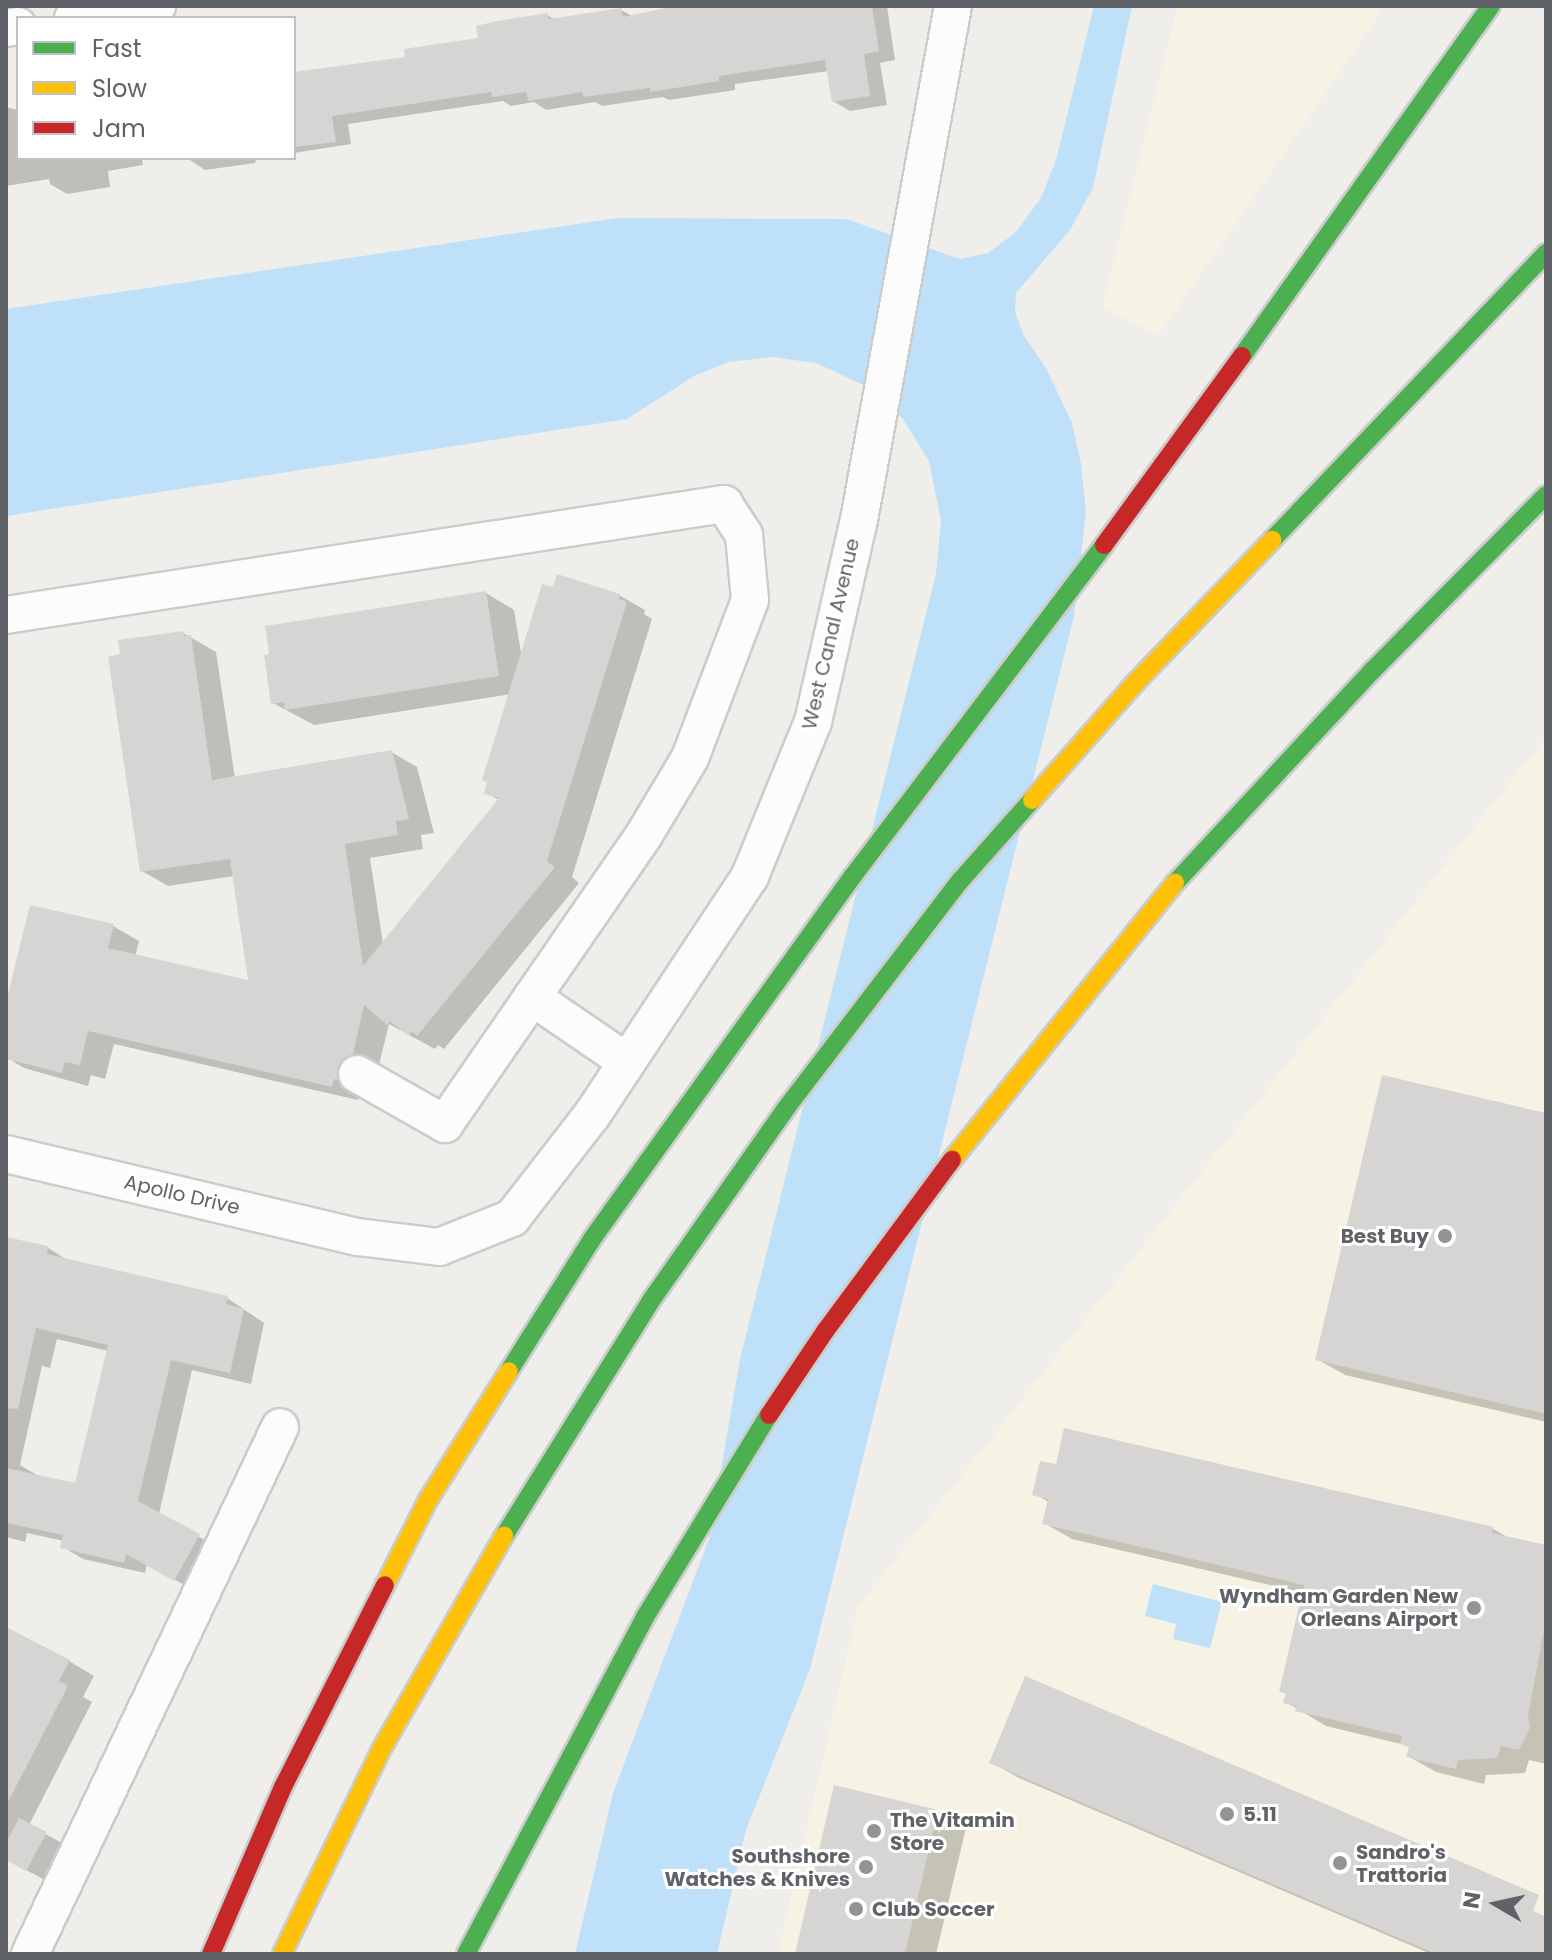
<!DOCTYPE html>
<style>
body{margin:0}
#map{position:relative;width:1552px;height:1960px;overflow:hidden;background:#efeeea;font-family:Poppins,sans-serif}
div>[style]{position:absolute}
.commercial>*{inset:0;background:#f7f3e4}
.water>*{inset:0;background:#bfe0f9}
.shadow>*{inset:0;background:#0003}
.building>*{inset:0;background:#d6d5d3}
.roads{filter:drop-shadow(2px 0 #cbcccc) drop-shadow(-2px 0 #cbcccc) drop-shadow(0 2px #cbcccc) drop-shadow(0 -2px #cbcccc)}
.street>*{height:36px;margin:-18px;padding:0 18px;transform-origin:18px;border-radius:18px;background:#fdfcfc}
.fast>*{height:18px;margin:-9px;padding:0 9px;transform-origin:9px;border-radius:9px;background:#4caf50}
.slow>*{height:18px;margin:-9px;padding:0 9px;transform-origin:9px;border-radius:9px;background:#ffc107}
.jam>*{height:18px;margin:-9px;padding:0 9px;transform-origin:9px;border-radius:9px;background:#c62828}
.dots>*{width:22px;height:22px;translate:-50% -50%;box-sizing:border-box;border:4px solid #fff;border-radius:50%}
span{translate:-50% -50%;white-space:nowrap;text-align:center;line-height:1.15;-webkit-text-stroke:6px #fff;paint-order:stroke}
.street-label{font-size:20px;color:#5f6368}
.poi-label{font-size:20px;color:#5f6368;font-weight:700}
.right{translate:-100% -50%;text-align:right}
.left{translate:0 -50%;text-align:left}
.frame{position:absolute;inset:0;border:8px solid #5f6368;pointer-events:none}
.legend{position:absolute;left:16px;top:16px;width:280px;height:144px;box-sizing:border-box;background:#fff;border:2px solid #bfc1c3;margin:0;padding:10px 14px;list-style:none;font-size:24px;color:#5f6368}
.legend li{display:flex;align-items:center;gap:16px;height:40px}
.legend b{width:40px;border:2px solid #bfc1c3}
.north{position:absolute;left:1456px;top:1864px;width:80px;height:80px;-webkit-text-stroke:6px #fff;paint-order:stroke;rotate:279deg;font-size:22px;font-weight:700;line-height:32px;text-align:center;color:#5f6368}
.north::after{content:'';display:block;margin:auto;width:28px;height:36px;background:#5f6368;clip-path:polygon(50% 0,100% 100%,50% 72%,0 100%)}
</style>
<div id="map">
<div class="commercial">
<i style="clip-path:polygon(1178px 6px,1385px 6px,1158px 336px,1103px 307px)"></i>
<i style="clip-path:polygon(1546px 737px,1546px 1954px,778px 1954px,858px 1607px)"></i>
</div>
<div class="water">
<i style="clip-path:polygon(1094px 6px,1132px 6px,1093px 188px,1070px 230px,1016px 293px,1015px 312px,1024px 336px,1046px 368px,1072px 423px,1081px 464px,1086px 512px,1074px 616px,810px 1669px,746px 1830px,717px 1954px,575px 1954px,613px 1793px,709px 1539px,740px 1359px,936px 574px,941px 521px,929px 461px,903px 419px,872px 389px,816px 363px,772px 357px,728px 362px,694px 376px,627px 419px,6px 516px,6px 309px,618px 218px,846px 219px,960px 259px,988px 253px,1015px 233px,1041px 198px,1056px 160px)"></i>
<i style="clip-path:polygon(1153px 1584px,1222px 1602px,1210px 1648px,1173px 1639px,1176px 1624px,1145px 1616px)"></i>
</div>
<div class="shadow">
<i style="clip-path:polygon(678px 6px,887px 6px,895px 60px,880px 63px,887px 105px,850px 111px,833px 101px,829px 71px,735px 84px,735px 90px,669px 100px,663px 97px,602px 106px,595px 102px,546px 110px,534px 102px,511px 106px,503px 101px,348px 124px,351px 144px,294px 153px,294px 73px,408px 59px,480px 39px,547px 15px,556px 20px,621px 10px,634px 17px)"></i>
<i style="clip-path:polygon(6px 107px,18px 110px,18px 158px,142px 158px,143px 165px,108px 171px,110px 187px,67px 194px,50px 184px,49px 179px,6px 186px)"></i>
<i style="clip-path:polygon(187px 158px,257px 158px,255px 163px,205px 170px)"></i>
<i style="clip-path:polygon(486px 593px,514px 610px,522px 659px,619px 595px,645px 610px,644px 614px,652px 619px,572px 877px,579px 883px,444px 1049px,438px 1045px,435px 1049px,389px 1024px,378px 1069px,358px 1100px,114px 1044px,105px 1079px,91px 1075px,88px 1086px,24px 1068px,6px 1057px,6px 1019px,113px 926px,139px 941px,135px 957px,250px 982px,234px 876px,168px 886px,142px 871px,183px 633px,216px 652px,235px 778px,391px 752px,417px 767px,434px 833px,421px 835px,423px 849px,370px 858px,383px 944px,499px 800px,487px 793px,511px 694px,314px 725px,273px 703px)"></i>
<i style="clip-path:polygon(1546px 1115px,1546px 1422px,1345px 1375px,1317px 1359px)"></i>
<i style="clip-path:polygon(evenodd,6px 1239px,48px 1248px,69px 1261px,227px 1298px,264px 1323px,251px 1384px,192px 1370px,159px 1514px,219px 1548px,195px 1591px,147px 1564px,145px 1573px,83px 1559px,63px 1547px,64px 1541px,27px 1533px,25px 1542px,6px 1537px,6px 1239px,57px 1339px,108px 1351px,77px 1486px,42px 1478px,20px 1465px,42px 1366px,50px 1368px,57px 1339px)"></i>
<i style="clip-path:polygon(1035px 1494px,1493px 1529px,1513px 1540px,1546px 1547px,1546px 1764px,1529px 1760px,1525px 1773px,1486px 1775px,1484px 1784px,1436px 1772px,1408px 1756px,1411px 1748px,1405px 1745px,1326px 1726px,1286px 1702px,1287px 1694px,1281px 1691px,1304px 1593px,1072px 1539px,1044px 1523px,1049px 1502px)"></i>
<i style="clip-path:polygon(6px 1647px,69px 1661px,94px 1676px,83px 1697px,92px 1702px,29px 1825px,71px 1848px,52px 1884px,8px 1860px,6px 1865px)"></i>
<i style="clip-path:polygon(991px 1762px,1471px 1887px,1546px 1919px,1546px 1954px,1431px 1954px,1019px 1778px)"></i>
<i style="clip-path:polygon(836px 1788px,938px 1812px,966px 1828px,936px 1954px,797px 1954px)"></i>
</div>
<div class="building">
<i style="clip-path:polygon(676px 6px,872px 6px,879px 51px,864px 54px,870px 96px,832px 102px,825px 60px,719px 76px,719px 81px,650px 92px,650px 88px,583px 97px,582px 92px,528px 101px,526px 92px,492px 97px,491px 92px,332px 116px,336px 142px,294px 147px,294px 72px,405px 57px,404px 49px,478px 38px,476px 26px,497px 21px,548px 13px,549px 19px,621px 8px,623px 17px)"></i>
<i style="clip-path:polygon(557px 574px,620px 594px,619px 599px,627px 602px,547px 861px,555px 867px,417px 1036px,412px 1031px,408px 1036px,390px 1021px,387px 1025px,364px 1005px,353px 1054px,339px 1063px,338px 1080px,334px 1079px,332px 1087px,88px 1031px,80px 1065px,65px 1062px,62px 1073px,6px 1059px,6px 1002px,30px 905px,114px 924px,108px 948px,248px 980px,230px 859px,140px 872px,108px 657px,120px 654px,118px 640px,183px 631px,184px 636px,191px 635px,212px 780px,392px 750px,409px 819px,396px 821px,398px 835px,345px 844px,363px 966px,499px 798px,484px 794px,487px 782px,482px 780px,542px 584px,553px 587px)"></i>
<i style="clip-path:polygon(486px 591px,499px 676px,285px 710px,283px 702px,271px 704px,264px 655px,269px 654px,265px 626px)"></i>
<i style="clip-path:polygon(1382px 1075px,1546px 1113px,1546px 1414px,1315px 1360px)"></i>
<i style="clip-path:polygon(6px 1237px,48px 1246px,47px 1254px,228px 1296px,226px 1304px,244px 1309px,230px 1373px,171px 1360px,138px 1501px,200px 1534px,174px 1581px,126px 1554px,124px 1563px,60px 1548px,63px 1535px,6px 1523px,6px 1468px,75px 1483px,108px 1345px,36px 1328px,18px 1409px,6px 1408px)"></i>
<i style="clip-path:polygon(1064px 1428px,1494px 1527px,1492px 1533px,1546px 1545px,1546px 1619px,1528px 1715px,1530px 1728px,1519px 1750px,1501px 1746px,1497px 1758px,1458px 1760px,1456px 1769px,1406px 1757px,1409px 1747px,1400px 1744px,1402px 1736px,1295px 1711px,1296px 1706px,1283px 1703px,1286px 1693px,1279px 1692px,1304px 1585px,1042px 1524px,1048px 1499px,1032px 1495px,1040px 1461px,1056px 1464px)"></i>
<i style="clip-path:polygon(6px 1627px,70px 1660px,59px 1681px,68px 1686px,6px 1806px)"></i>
<i style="clip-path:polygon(1025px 1676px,1539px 1895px,1533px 1911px,1546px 1917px,1546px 1954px,1436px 1954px,989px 1763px)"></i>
<i style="clip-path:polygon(834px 1785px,938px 1810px,905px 1954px,795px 1954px)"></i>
<i style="clip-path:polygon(19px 1818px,47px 1832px,26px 1871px,6px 1860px,6px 1843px)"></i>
</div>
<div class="roads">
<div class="street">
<i style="left:73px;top:18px;width:85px;rotate:-8.1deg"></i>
<i style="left:6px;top:28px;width:12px;rotate:-9deg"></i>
<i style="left:6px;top:615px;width:727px;rotate:-8.79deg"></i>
<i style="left:724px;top:504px;width:37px;rotate:57deg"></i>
<i style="left:744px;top:535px;width:65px;rotate:84.7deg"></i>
<i style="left:750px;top:600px;width:169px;rotate:110.8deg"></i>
<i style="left:690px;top:758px;width:90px;rotate:120.9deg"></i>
<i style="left:644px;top:835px;width:351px;rotate:124.6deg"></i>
<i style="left:445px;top:1124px;width:101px;rotate:-150.4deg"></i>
<i style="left:532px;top:997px;width:115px;rotate:34.4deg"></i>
<i style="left:6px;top:1154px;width:362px;rotate:13.3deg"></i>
<i style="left:358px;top:1237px;width:82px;rotate:7deg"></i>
<i style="left:439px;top:1247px;width:79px;rotate:-21.7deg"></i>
<i style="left:512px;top:1218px;width:130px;rotate:-52.2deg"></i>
<i style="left:592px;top:1115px;width:287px;rotate:-56.5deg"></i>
<i style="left:750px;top:876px;width:166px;rotate:-67.8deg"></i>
<i style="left:813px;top:722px;width:207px;rotate:-77.2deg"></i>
<i style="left:859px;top:520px;width:523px;rotate:-79.64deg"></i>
<i style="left:30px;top:1954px;width:583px;rotate:-64.62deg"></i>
</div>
<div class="fast">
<i style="left:1242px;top:356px;width:430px;rotate:-54.6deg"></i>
<i style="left:1272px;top:540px;width:397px;rotate:-46.3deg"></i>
<i style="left:1175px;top:883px;width:291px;rotate:-47.1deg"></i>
<i style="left:1373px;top:670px;width:246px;rotate:-45.3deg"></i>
<i style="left:509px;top:1371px;width:156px;rotate:-57.8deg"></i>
<i style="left:592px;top:1239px;width:447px;rotate:-54.3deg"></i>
<i style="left:853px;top:876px;width:415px;rotate:-52.8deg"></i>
<i style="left:504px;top:1536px;width:276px;rotate:-58deg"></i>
<i style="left:650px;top:1302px;width:238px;rotate:-54.9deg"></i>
<i style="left:787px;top:1107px;width:285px;rotate:-52.6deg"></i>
<i style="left:960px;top:881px;width:108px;rotate:-48.4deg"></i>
<i style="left:466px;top:1954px;width:382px;rotate:-62deg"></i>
<i style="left:645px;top:1617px;width:237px;rotate:-58.5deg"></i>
</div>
<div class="slow">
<i style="left:1032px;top:800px;width:157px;rotate:-48.6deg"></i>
<i style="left:1136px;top:682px;width:197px;rotate:-46.2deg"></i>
<i style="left:952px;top:1160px;width:356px;rotate:-51.2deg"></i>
<i style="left:385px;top:1585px;width:95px;rotate:-63.2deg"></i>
<i style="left:428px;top:1500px;width:152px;rotate:-57.9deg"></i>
<i style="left:282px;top:1954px;width:229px;rotate:-64.1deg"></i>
<i style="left:382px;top:1748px;width:245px;rotate:-60.1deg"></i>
</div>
<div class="jam">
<i style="left:1104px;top:545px;width:234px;rotate:-53.9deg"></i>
<i style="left:769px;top:1415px;width:102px;rotate:-56.2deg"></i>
<i style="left:826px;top:1330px;width:212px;rotate:-53.5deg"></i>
<i style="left:211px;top:1954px;width:182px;rotate:-66.7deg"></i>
<i style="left:283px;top:1787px;width:226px;rotate:-63.2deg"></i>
</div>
</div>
<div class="dots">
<i style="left:1445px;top:1236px;background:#919496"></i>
<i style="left:1474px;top:1608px;background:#919496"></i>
<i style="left:1227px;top:1814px;background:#919496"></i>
<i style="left:874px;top:1831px;background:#919496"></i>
<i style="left:1340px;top:1863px;background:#919496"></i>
<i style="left:866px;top:1867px;background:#919496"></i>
<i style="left:856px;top:1909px;background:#919496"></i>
</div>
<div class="street-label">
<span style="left:831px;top:634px;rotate:-77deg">West Canal Avenue</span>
<span style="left:182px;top:1195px;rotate:13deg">Apollo Drive</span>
</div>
<div class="poi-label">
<span class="right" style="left:1429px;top:1236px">Best Buy</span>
<span class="right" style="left:1458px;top:1608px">Wyndham Garden New<br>Orleans Airport</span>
<span class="left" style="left:1243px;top:1814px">5.11</span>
<span class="left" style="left:890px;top:1832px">The Vitamin<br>Store</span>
<span class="left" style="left:1356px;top:1864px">Sandro's<br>Trattoria</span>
<span class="right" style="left:850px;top:1868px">Southshore<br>Watches &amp; Knives</span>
<span class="left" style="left:872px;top:1909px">Club Soccer</span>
</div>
<div class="frame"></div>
<ul class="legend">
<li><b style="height:10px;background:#4caf50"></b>Fast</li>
<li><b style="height:10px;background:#ffc107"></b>Slow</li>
<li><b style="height:10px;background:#c62828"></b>Jam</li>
</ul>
<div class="north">N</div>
</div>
